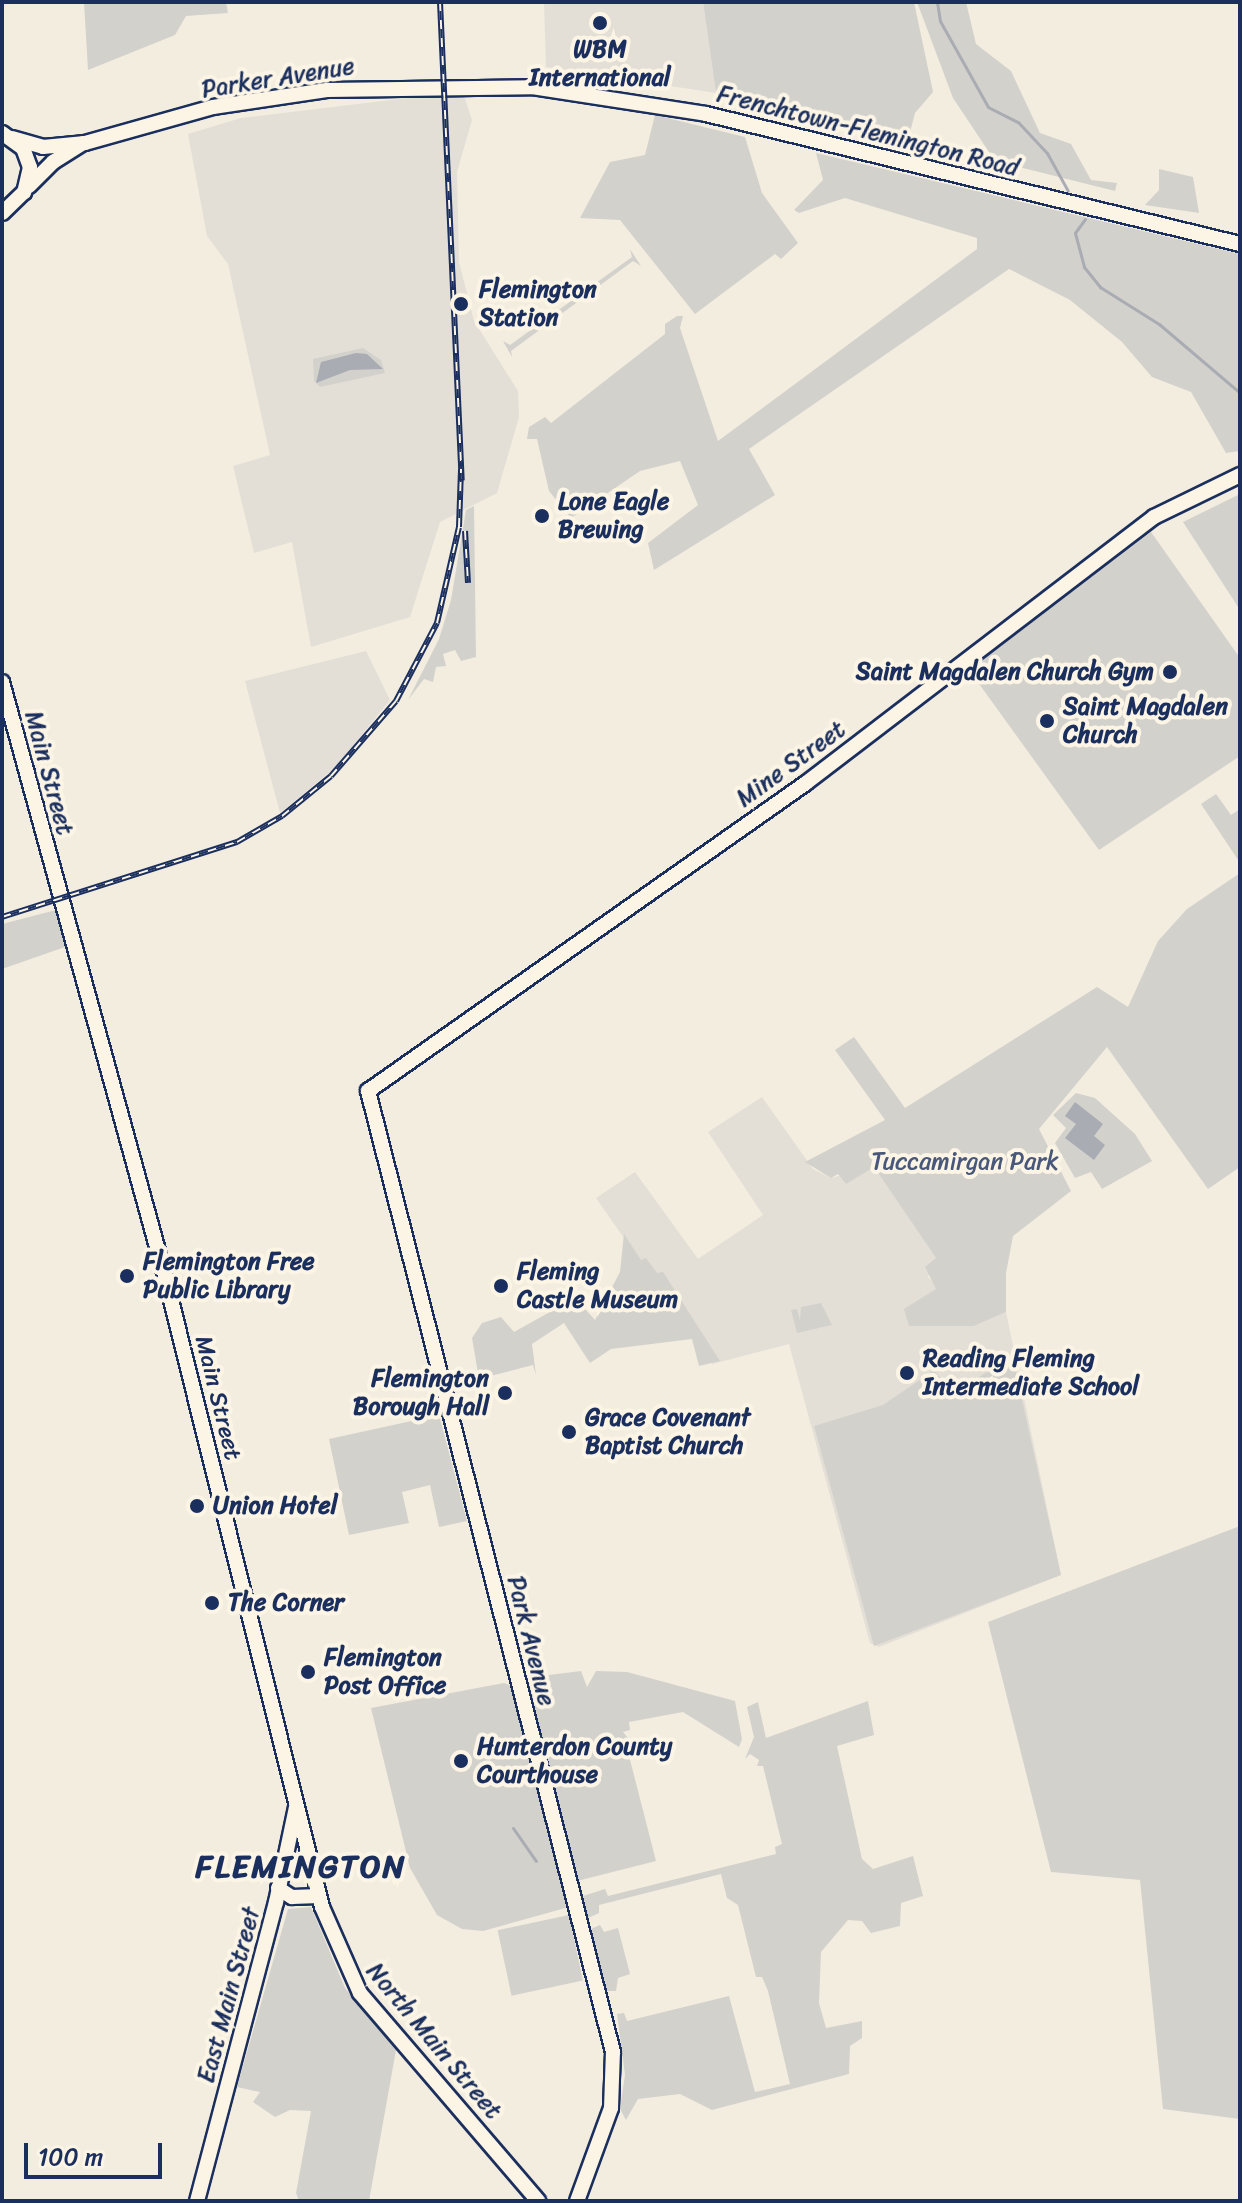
<!DOCTYPE html>
<style>
body{margin:0}
#map{position:relative;width:1242px;height:2203px;overflow:hidden;background:#f3ede0;font-family:Sriracha,sans-serif}
div>[style]{position:absolute}
.built>*{inset:0;background:#e3dfd6}
.green>*{inset:0;background:#d3d1cc;transform-origin:0 0}
.water>*{inset:0;background:#a9acb3}
.stream>*{height:3px;margin:-1.5px;padding:0 1.5px;transform-origin:1.5px;border-radius:1.5px;background:#a9acb3}
.roads{filter:drop-shadow(2px 0 #1b2f5e) drop-shadow(-2px 0 #1b2f5e) drop-shadow(0 2px #1b2f5e) drop-shadow(0 -2px #1b2f5e)}
.secondary>*{height:14px;margin:-7px;padding:0 7px;transform-origin:7px;border-radius:7px;background:#fcf5e5}
.rail>*{height:6px;margin-top:-3px;transform-origin:0;background:repeating-linear-gradient(90deg,#fcf5e5 0 9px,#1b2f5e 0 18px);box-sizing:border-box;border-block:2px solid #1b2f5e}
.dots>*{width:22px;height:22px;translate:-50% -50%;box-sizing:border-box;border:4px solid #fcf5e5;border-radius:50%}
span{translate:-50% -50%;white-space:nowrap;text-align:center;line-height:1.15;-webkit-text-stroke:8px #fcf5e5;paint-order:stroke}
.poi-label{font-size:24px;color:#1b2f5e;font-weight:700}
.left{translate:0 -50%;text-align:left}
.right{translate:-100% -50%;text-align:right}
.street-label{font-size:24px;color:#1b2f5e}
.park-label{font-size:24px;color:#49587a}
.district-label{font-size:32px;color:#1b2f5e;font-weight:700;letter-spacing:2px}
.frame{position:absolute;inset:0;border:4px solid #1b2f5e;pointer-events:none}
.scale{position:absolute;left:24px;top:2143px;width:138px;height:36px;box-sizing:border-box;border:4px solid #1b2f5e;border-top:0;padding-left:10px;font-size:24px;line-height:28px;white-space:nowrap;color:#1b2f5e;-webkit-text-stroke:6px #fcf5e5;paint-order:stroke}
</style>
<div id="map">
<div class="built">
<i style="clip-path:polygon(544px 2px,703px 2px,716px 93px,546px 67px)"></i>
<i style="clip-path:polygon(449px 93px,464px 96px,472px 120px,457px 172px,459px 262px,474px 321px,518px 391px,519px 417px,497px 493px,440px 522px,410px 617px,311px 647px,292px 542px,254px 553px,233px 466px,270px 455px,228px 264px,207px 236px,188px 134px,241px 118px)"></i>
<i style="clip-path:polygon(366px 651px,390px 700px,336px 767px,280px 813px,245px 681px)"></i>
<i style="clip-path:polygon(762px 1097px,813px 1169px,831px 1178px,874px 1167px,937px 1259px,928px 1277px,974px 1326px,1006px 1312px,1061px 1575px,879px 1647px,870px 1643px,789px 1344px,712px 1364px,596px 1198px,635px 1172px,698px 1259px,763px 1215px,708px 1132px)"></i>
</div>
<div class="green">
<i style="clip-path:polygon(226px 2px,228px 13px,186px 16px,175px 35px,88px 70px,84px 2px)"></i>
<i style="clip-path:polygon(703px 2px,914px 2px,933px 92px,915px 113px,908px 140px,716px 93px)"></i>
<i style="clip-path:polygon(917px 2px,966px 2px,976px 44px,1011px 71px,1040px 133px,1071px 144px,1091px 180px,1117px 183px,1115px 191px,995px 161px,953px 98px)"></i>
<i style="clip-path:polygon(655px 115px,745px 137px,762px 193px,798px 243px,781px 259px,775px 254px,695px 314px,620px 220px,580px 218px,610px 162px,645px 155px)"></i>
<i style="clip-path:polygon(816px 153px,1240px 254px,1240px 451px,1226px 453px,1191px 392px,1152px 377px,1122px 342px,1070px 300px,1009px 269px,749px 449px,775px 495px,654px 570px,648px 543px,698px 505px,680px 461px,640px 471px,571px 518px,549px 491px,537px 439px,527px 439px,529px 427px,545px 417px,551px 423px,665px 334px,665px 324px,677px 316px,683px 316px,680px 328px,718px 441px,977px 249px,977px 238px,845px 198px,799px 213px,794px 210px,823px 180px)"></i>
<i style="clip-path:polygon(1159px 169px,1193px 177px,1199px 213px,1145px 205px,1159px 190px)"></i>
<i style="clip-path:polygon(630px 249px,641px 266px,633px 261px,511px 351px,512px 357px,503px 341px,510px 345px,632px 257px)"></i>
<i style="clip-path:polygon(363px 348px,381px 360px,385px 373px,320px 387px,314px 381px,313px 359px)"></i>
<i style="clip-path:polygon(1240px 494px,1240px 610px,1183px 522px)"></i>
<i style="clip-path:polygon(474px 506px,476px 657px,461px 661px,455px 650px,443px 654px,446px 666px,436px 667px,433px 682px,424px 679px,408px 700px,439px 639px,451px 600px,466px 510px)"></i>
<i style="clip-path:polygon(1151px 532px,1240px 658px,1240px 756px,1099px 850px,969px 670px)"></i>
<i style="clip-path:polygon(1216px 794px,1231px 815px,1240px 809px,1240px 863px,1201px 804px)"></i>
<i style="clip-path:polygon(1240px 873px,1240px 1167px,1208px 1189px,1107px 1047px,1039px 1129px,1071px 1191px,1013px 1236px,1006px 1273px,1006px 1312px,974px 1326px,909px 1326px,904px 1309px,936px 1289px,925px 1267px,936px 1258px,874px 1167px,846px 1184px,838px 1174px,831px 1178px,805px 1162px,885px 1120px,835px 1050px,854px 1037px,905px 1108px,1097px 987px,1128px 1007px,1158px 941px,1187px 909px)"></i>
<i style="clip-path:polygon(56px 910px,65px 947px,2px 969px,2px 924px)"></i>
<i style="clip-path:polygon(1076px 1093px,1095px 1098px,1135px 1134px,1152px 1161px,1102px 1189px,1091px 1172px,1075px 1178px,1055px 1143px,1066px 1128px,1053px 1115px)"></i>
<i style="clip-path:polygon(624px 1234px,641px 1260px,646px 1258px,657px 1273px,663px 1272px,720px 1361px,699px 1366px,692px 1339px,611px 1349px,590px 1363px,564px 1323px,532px 1344px,536px 1375px,533px 1365px,479px 1379px,472px 1338px,482px 1323px,501px 1317px,514px 1332px,575px 1298px,595px 1320px,620px 1272px)"></i>
<i style="clip-path:polygon(821px 1303px,832px 1325px,797px 1333px,791px 1310px,797px 1309px,800px 1320px,801px 1307px)"></i>
<i style="clip-path:polygon(1013px 1359px,1061px 1575px,874px 1646px,814px 1426px,883px 1405px,934px 1370px,953px 1395px,985px 1373px,1009px 1367px)"></i>
<i style="clip-path:polygon(439px 1415px,467px 1521px,439px 1527px,430px 1485px,402px 1492px,409px 1523px,349px 1535px,329px 1439px)"></i>
<i style="clip-path:polygon(1240px 1526px,1240px 2119px,1163px 2109px,1140px 1880px,1051px 1872px,988px 1622px)"></i>
<i style="clip-path:polygon(581px 1671px,587px 1687px,596px 1671px,627px 1672px,735px 1701px,742px 1739px,739px 1747px,683px 1712px,629px 1722px,630px 1730px,623px 1732px,634px 1745px,627px 1748px,656px 1861px,577px 1881px,528px 1689px,533px 1677px)"></i>
<i style="clip-path:polygon(504px 1683px,512px 1686px,569px 1907px,483px 1931px,462px 1929px,437px 1915px,410px 1868px,371px 1708px)"></i>
<i style="clip-path:polygon(868px 1701px,874px 1735px,837px 1746px,862px 1859px,873px 1869px,913px 1856px,923px 1896px,901px 1903px,900px 1926px,871px 1933px,862px 1921px,848px 1920px,821px 1952px,819px 2003px,826px 2028px,862px 2021px,862px 2038px,850px 2046px,849px 2074px,712px 2110px,680px 2094px,638px 2099px,626px 2120px,620px 2109px,625px 2075px,617px 2014px,624px 2013px,627px 2021px,729px 1996px,755px 2092px,790px 2084px,768px 1991px,762px 1977px,756px 1977px,738px 1905px,727px 1898px,721px 1874px,599px 1905px,599px 1913px,588px 1918px,583px 1896px,605px 1889px,608px 1896px,776px 1854px,775px 1847px,782px 1844px,763px 1766px,757px 1766px,759px 1760px,750px 1754px,745px 1759px,754px 1737px,747px 1707px,758px 1702px,766px 1738px)"></i>
<i style="clip-path:polygon(311px 1907px,345px 1988px,396px 2050px,369px 2201px,299px 2201px,296px 2193px,311px 2111px,290px 2110px,275px 2117px,253px 2102px,260px 2092px,237px 2087px,288px 1909px)"></i>
<i style="left:569px;top:1915px;width:67px;height:73px;rotate:78deg"></i>
<i style="clip-path:polygon(600px 1925px,604px 1932px,618px 1928px,630px 1974px,618px 1978px,616px 1991px,606px 1991px,591px 1929px)"></i>
</div>
<div class="water">
<i style="clip-path:polygon(356px 353px,367px 354px,383px 369px,350px 370px,316px 383px,321px 362px)"></i>
<i style="clip-path:polygon(1075px 1102px,1103px 1124px,1094px 1136px,1105px 1145px,1094px 1160px,1065px 1138px,1076px 1124px,1065px 1116px)"></i>
</div>
<div class="stream">
<i style="left:937px;top:2px;width:19px;rotate:81deg"></i>
<i style="left:940px;top:21px;width:98px;rotate:60.8deg"></i>
<i style="left:988px;top:107px;width:34px;rotate:27deg"></i>
<i style="left:1018px;top:122px;width:42px;rotate:46.9deg"></i>
<i style="left:1047px;top:153px;width:43px;rotate:61.1deg"></i>
<i style="left:1085px;top:219px;width:17px;rotate:126deg"></i>
<i style="left:1075px;top:233px;width:35px;rotate:75deg"></i>
<i style="left:1084px;top:267px;width:26px;rotate:51deg"></i>
<i style="left:1100px;top:287px;width:70px;rotate:32.1deg"></i>
<i style="left:1159px;top:324px;width:106px;rotate:40.4deg"></i>
<i style="left:513px;top:1828px;width:40px;rotate:55.1deg"></i>
</div>
<div class="roads">
<div class="secondary">
<i style="left:2px;top:133px;width:26px;rotate:36deg"></i>
<i style="left:23px;top:148px;width:20px;rotate:70deg"></i>
<i style="left:30px;top:167px;width:26px;rotate:103deg"></i>
<i style="left:24px;top:192px;width:30px;rotate:136deg"></i>
<i style="left:12px;top:138px;width:32px;rotate:16deg"></i>
<i style="left:43px;top:147px;width:42px;rotate:-5.4deg"></i>
<i style="left:85px;top:143px;width:133px;rotate:-15.7deg"></i>
<i style="left:213px;top:107px;width:115px;rotate:-8.5deg"></i>
<i style="left:327px;top:90px;width:205px;rotate:-0.8deg"></i>
<i style="left:532px;top:87px;width:176px;rotate:8.8deg"></i>
<i style="left:706px;top:114px;width:550px;rotate:13.68deg"></i>
<i style="left:29px;top:186px;width:34px;rotate:-45deg"></i>
<i style="left:53px;top:162px;width:36px;rotate:-32deg"></i>
<i style="left:2px;top:682px;width:616px;rotate:74.66deg"></i>
<i style="left:165px;top:1276px;width:650px;rotate:76.03deg"></i>
<i style="left:322px;top:1907px;width:94px;rotate:66.2deg"></i>
<i style="left:360px;top:1993px;width:274px;rotate:49.4deg"></i>
<i style="left:278px;top:1888px;width:17px;rotate:33deg"></i>
<i style="left:292px;top:1897px;width:27px;rotate:-2deg"></i>
<i style="left:197px;top:2201px;width:309px;rotate:-75.2deg"></i>
<i style="left:276px;top:1902px;width:97px;rotate:-78.1deg"></i>
<i style="left:577px;top:2201px;width:99px;rotate:-69.9deg"></i>
<i style="left:611px;top:2108px;width:56px;rotate:-88deg"></i>
<i style="left:613px;top:2052px;width:992px;rotate:-104.3deg"></i>
<i style="left:368px;top:1091px;width:535px;rotate:-35.11deg"></i>
<i style="left:806px;top:783px;width:438px;rotate:-37.4deg"></i>
<i style="left:1154px;top:517px;width:96px;rotate:-26deg"></i>
</div>
</div>
<div class="rail">
<i style="left:440px;top:2px;width:479px;rotate:87.4deg"></i>
<i style="left:465px;top:531px;width:52px;rotate:86.7deg"></i>
<i style="left:2px;top:917px;width:247px;rotate:-17.7deg"></i>
<i style="left:237px;top:842px;width:52px;rotate:-30deg"></i>
<i style="left:282px;top:816px;width:63px;rotate:-39.2deg"></i>
<i style="left:331px;top:776px;width:99px;rotate:-49.1deg"></i>
<i style="left:396px;top:701px;width:88px;rotate:-62.3deg"></i>
<i style="left:437px;top:623px;width:98px;rotate:-77.1deg"></i>
<i style="left:459px;top:527px;width:58px;rotate:-88deg"></i>
</div>
<div class="dots">
<i style="left:600px;top:23px;background:#1b2f5e"></i>
<i style="left:461px;top:304px;background:#1b2f5e"></i>
<i style="left:542px;top:516px;background:#1b2f5e"></i>
<i style="left:1170px;top:672px;background:#1b2f5e"></i>
<i style="left:1047px;top:721px;background:#1b2f5e"></i>
<i style="left:127px;top:1276px;background:#1b2f5e"></i>
<i style="left:501px;top:1286px;background:#1b2f5e"></i>
<i style="left:907px;top:1373px;background:#1b2f5e"></i>
<i style="left:505px;top:1393px;background:#1b2f5e"></i>
<i style="left:569px;top:1432px;background:#1b2f5e"></i>
<i style="left:197px;top:1506px;background:#1b2f5e"></i>
<i style="left:212px;top:1603px;background:#1b2f5e"></i>
<i style="left:308px;top:1672px;background:#1b2f5e"></i>
<i style="left:461px;top:1761px;background:#1b2f5e"></i>
</div>
<div class="poi-label">
<span style="left:600px;top:64px">WBM<br>International</span>
<span class="left" style="left:479px;top:304px">Flemington<br>Station</span>
<span class="left" style="left:558px;top:516px">Lone Eagle<br>Brewing</span>
<span class="right" style="left:1154px;top:672px">Saint Magdalen Church Gym</span>
<span class="left" style="left:1063px;top:721px">Saint Magdalen<br>Church</span>
<span class="left" style="left:143px;top:1276px">Flemington Free<br>Public Library</span>
<span class="left" style="left:517px;top:1286px">Fleming<br>Castle Museum</span>
<span class="left" style="left:923px;top:1373px">Reading Fleming<br>Intermediate School</span>
<span class="right" style="left:489px;top:1393px">Flemington<br>Borough Hall</span>
<span class="left" style="left:585px;top:1432px">Grace Covenant<br>Baptist Church</span>
<span class="left" style="left:213px;top:1506px">Union Hotel</span>
<span class="left" style="left:228px;top:1603px">The Corner</span>
<span class="left" style="left:324px;top:1672px">Flemington<br>Post Office</span>
<span class="left" style="left:477px;top:1761px">Hunterdon County<br>Courthouse</span>
</div>
<div class="street-label">
<span style="left:278px;top:78px;rotate:-9deg">Parker Avenue</span>
<span style="left:868px;top:131px;rotate:14deg">Frenchtown-Flemington Road</span>
<span style="left:791px;top:764px;rotate:-36deg">Mine Street</span>
<span style="left:49px;top:773px;rotate:75deg">Main Street</span>
<span style="left:218px;top:1398px;rotate:76deg">Main Street</span>
<span style="left:531px;top:1641px;rotate:76deg">Park Avenue</span>
<span style="left:229px;top:1995px;rotate:-75deg">East Main Street</span>
<span style="left:434px;top:2041px;rotate:50deg">North Main Street</span>
</div>
<div class="park-label">
<span style="left:965px;top:1162px">Tuccamirgan Park</span>
</div>
<div class="district-label">
<span style="left:301px;top:1867px">FLEMINGTON</span>
</div>
<div class="frame"></div>
<div class="scale">100 m</div>
</div>
